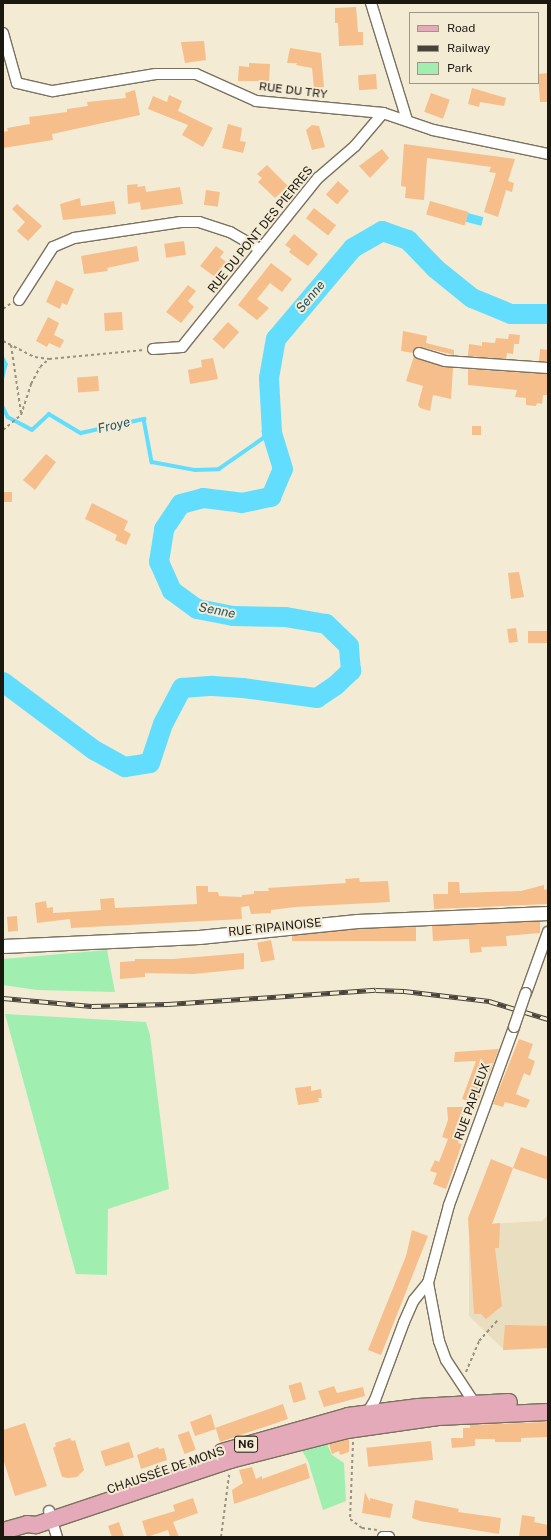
<!DOCTYPE html>
<meta charset="utf-8">
<style>
body{margin:0}
#map{position:relative;width:551px;height:1540px;overflow:hidden;background:#f4ebd5;font-family:"Public Sans",sans-serif}
div>[style]{position:absolute}
.built>*{inset:0;background:#eadec1}
.green>*{inset:0;background:#a0efb1}
.water>*{inset:0;background:#63ddfd;transform-origin:0 0}
.stream>*{height:3.5px;margin:-1.75px;padding:0 1.75px;transform-origin:1.75px;border-radius:1.75px;background:#63ddfd}
.river>*{height:20px;margin:-10px;padding:0 10px;transform-origin:10px;border-radius:10px;background:#63ddfd}
.building>*{inset:0;background:#f6be8a;transform-origin:0 0}
.path>*{height:2px;margin-top:-1px;transform-origin:0;background:repeating-linear-gradient(90deg,#989281 0 3px,transparent 0 6px)}
.roads{filter:drop-shadow(1px 0 #79715e) drop-shadow(-1px 0 #79715e) drop-shadow(0 1px #79715e) drop-shadow(0 -1px #79715e)}
.minor>*{height:10px;margin:-5px;padding:0 5px;transform-origin:5px;border-radius:5px;background:#fff}
.tertiary>*{height:13px;margin:-6.5px;padding:0 6.5px;transform-origin:6.5px;border-radius:6.5px;background:#fff}
.primary>*{height:16px;margin:-8px;padding:0 8px;transform-origin:8px;border-radius:8px;background:#e5aab9}
.rail>*{height:4.5px;margin-top:-2.25px;transform-origin:0;background:repeating-linear-gradient(90deg,#f4ebd5 0 9px,#474338 0 18px);box-sizing:border-box;border-block:1px solid #474338}
.bridges{filter:drop-shadow(1px 0 #79715e) drop-shadow(-1px 0 #79715e) drop-shadow(0 1px #79715e) drop-shadow(0 -1px #79715e)}
.minor-bridge>*{height:10px;margin:-5px;padding:0 5px;transform-origin:5px;border-radius:5px;background:#fff}
span{translate:-50% -50%;white-space:nowrap;text-align:center;line-height:1.15;-webkit-text-stroke:4px #f4ebd5;paint-order:stroke}
.shield-label span{padding:1px 3px;background:#f4ebd5;border:1px solid;border-radius:3px;-webkit-text-stroke-width:0}
.shield-label{font-size:11px;color:#1b1810;font-weight:700}
.street-label{font-size:12px;color:#1b1810}
.water-label{font-size:13px;color:#215562;font-style:italic}
.frame{position:absolute;inset:0;border:4px solid #1b1810;pointer-events:none}
.legend{position:absolute;left:409px;top:12px;width:130px;height:72px;box-sizing:border-box;background:#f4ebd5;border:1px solid #9d9786;margin:0;padding:5px 7px;list-style:none;font-size:12px;color:#1b1810}
.legend li{display:flex;align-items:center;gap:8px;height:20px}
.legend b{width:20px;border:1px solid #9d9786}
</style>
<div id="map">
<div class="built">
<i style="clip-path:polygon(548px 1215px,548px 1347px,502px 1348px,469px 1316px,469px 1225px,542px 1221px)"></i>
</div>
<div class="green">
<i style="clip-path:polygon(107px 950px,115px 992px,37px 990px,3px 985px,3px 959px)"></i>
<i style="clip-path:polygon(5px 1014px,146px 1022px,150px 1035px,169px 1189px,108px 1209px,107px 1275px,76px 1274px)"></i>
<i style="clip-path:polygon(325px 1440px,332px 1455px,344px 1463px,346px 1501px,323px 1510px,308px 1461px,301px 1449px)"></i>
</div>
<div class="water">
<i style="left:468px;top:213px;width:16px;height:9px;rotate:15deg"></i>
</div>
<div class="stream">
<i style="left:3px;top:358px;width:7px;rotate:63deg"></i>
<i style="left:6px;top:364px;width:13px;rotate:103deg"></i>
<i style="left:3px;top:407px;width:11px;rotate:63deg"></i>
<i style="left:8px;top:417px;width:27px;rotate:28deg"></i>
<i style="left:32px;top:430px;width:23px;rotate:-43deg"></i>
<i style="left:49px;top:414px;width:37px;rotate:31deg"></i>
<i style="left:81px;top:433px;width:65px;rotate:-12.5deg"></i>
<i style="left:144px;top:419px;width:44px;rotate:79.5deg"></i>
<i style="left:152px;top:462px;width:44px;rotate:10.5deg"></i>
<i style="left:195px;top:470px;width:24px;rotate:-2deg"></i>
<i style="left:219px;top:469px;width:65px;rotate:-34.9deg"></i>
</div>
<div class="river">
<i style="left:3px;top:682px;width:114px;rotate:36.8deg"></i>
<i style="left:94px;top:750px;width:35px;rotate:29deg"></i>
<i style="left:125px;top:767px;width:25px;rotate:-9deg"></i>
<i style="left:150px;top:763px;width:41px;rotate:-71.6deg"></i>
<i style="left:163px;top:724px;width:41px;rotate:-62.2deg"></i>
<i style="left:182px;top:688px;width:31px;rotate:-4deg"></i>
<i style="left:213px;top:686px;width:30px;rotate:4deg"></i>
<i style="left:243px;top:688px;width:75px;rotate:7.7deg"></i>
<i style="left:317px;top:698px;width:23px;rotate:-34deg"></i>
<i style="left:336px;top:685px;width:21px;rotate:-43deg"></i>
<i style="left:351px;top:671px;width:25px;rotate:-95deg"></i>
<i style="left:349px;top:646px;width:32px;rotate:-136deg"></i>
<i style="left:326px;top:624px;width:42px;rotate:-170.3deg"></i>
<i style="left:285px;top:617px;width:52px;rotate:-178.9deg"></i>
<i style="left:233px;top:616px;width:37px;rotate:-169deg"></i>
<i style="left:197px;top:609px;width:31px;rotate:-144deg"></i>
<i style="left:172px;top:591px;width:32px;rotate:-114deg"></i>
<i style="left:159px;top:562px;width:33px;rotate:-81deg"></i>
<i style="left:164px;top:529px;width:30px;rotate:-56deg"></i>
<i style="left:181px;top:504px;width:23px;rotate:-15deg"></i>
<i style="left:203px;top:498px;width:39px;rotate:7deg"></i>
<i style="left:242px;top:503px;width:30px;rotate:-12deg"></i>
<i style="left:271px;top:497px;width:30px;rotate:-67deg"></i>
<i style="left:283px;top:469px;width:39px;rotate:-107deg"></i>
<i style="left:272px;top:432px;width:54px;rotate:-93.2deg"></i>
<i style="left:269px;top:378px;width:40px;rotate:-80deg"></i>
<i style="left:276px;top:339px;width:119px;rotate:-49.8deg"></i>
<i style="left:353px;top:248px;width:34px;rotate:-30deg"></i>
<i style="left:382px;top:231px;width:28px;rotate:19deg"></i>
<i style="left:408px;top:240px;width:40px;rotate:46deg"></i>
<i style="left:436px;top:269px;width:46px;rotate:38.9deg"></i>
<i style="left:472px;top:298px;width:42px;rotate:22.3deg"></i>
<i style="left:511px;top:314px;width:37px"></i>
</div>
<div class="building">
<i style="clip-path:polygon(356px 7px,358px 32px,363px 32px,363px 45px,339px 46px,338px 23px,335px 23px,335px 8px)"></i>
<i style="clip-path:polygon(204px 41px,206px 60px,185px 63px,181px 42px)"></i>
<i style="clip-path:polygon(290px 48px,321px 53px,324px 87px,314px 88px,312px 68px,296px 65px,297px 63px,287px 63px)"></i>
<i style="clip-path:polygon(249px 63px,270px 64px,269px 81px,238px 81px,239px 66px,249px 67px)"></i>
<i style="clip-path:polygon(548px 73px,548px 102px,540px 102px,538px 74px)"></i>
<i style="left:376px;top:74px;width:15px;height:18px;rotate:86deg"></i>
<i style="clip-path:polygon(472px 88px,506px 98px,504px 106px,480px 102px,479px 107px,468px 104px)"></i>
<i style="clip-path:polygon(135px 90px,140px 115px,52px 134px,53px 140px,3px 148px,3px 132px,8px 131px,7px 128px,30px 124px,29px 117px,67px 112px,67px 109px,88px 106px,87px 102px,126px 98px,125px 93px)"></i>
<i style="left:431px;top:93px;width:20px;height:20px;rotate:20deg"></i>
<i style="clip-path:polygon(169px 95px,182px 101px,178px 111px,213px 128px,203px 147px,182px 135px,188px 125px,148px 109px,153px 96px,167px 102px)"></i>
<i style="clip-path:polygon(228px 124px,242px 128px,240px 141px,246px 142px,243px 153px,222px 148px)"></i>
<i style="clip-path:polygon(312px 125px,319px 126px,325px 147px,312px 150px,306px 130px)"></i>
<i style="clip-path:polygon(404px 144px,515px 159px,508px 181px,514px 183px,512px 192px,506px 190px,498px 217px,484px 212px,496px 173px,489px 172px,491px 167px,427px 158px,424px 200px,405px 198px,406px 187px,401px 186px)"></i>
<i style="clip-path:polygon(382px 149px,389px 158px,370px 178px,359px 166px)"></i>
<i style="clip-path:polygon(267px 165px,288px 186px,275px 198px,258px 182px,262px 178px,257px 174px)"></i>
<i style="left:338px;top:181px;width:15px;height:18px;rotate:42deg"></i>
<i style="clip-path:polygon(138px 184px,137px 187px,145px 186px,146px 192px,180px 187px,183px 204px,141px 210px,140px 202px,128px 204px,127px 185px)"></i>
<i style="left:206px;top:190px;width:14px;height:15px;rotate:8deg"></i>
<i style="clip-path:polygon(80px 198px,81px 206px,114px 201px,116px 214px,63px 220px,60px 204px)"></i>
<i style="left:430px;top:201px;width:40px;height:14px;rotate:16deg"></i>
<i style="clip-path:polygon(17px 204px,42px 226px,28px 241px,17px 231px,25px 222px,12px 209px)"></i>
<i style="left:314px;top:208px;width:28px;height:13px;rotate:38deg"></i>
<i style="clip-path:polygon(294px 234px,318px 254px,308px 266px,289px 252px,291px 249px,285px 245px)"></i>
<i style="left:184px;top:241px;width:14px;height:20px;rotate:82deg"></i>
<i style="clip-path:polygon(137px 246px,139px 261px,107px 268px,108px 271px,84px 274px,81px 256px)"></i>
<i style="clip-path:polygon(216px 246px,224px 252px,220px 257px,226px 262px,215px 277px,200px 266px)"></i>
<i style="clip-path:polygon(271px 263px,292px 279px,282px 292px,270px 283px,257px 299px,269px 308px,257px 320px,238px 305px)"></i>
<i style="clip-path:polygon(56px 280px,74px 289px,67px 305px,62px 303px,60px 309px,46px 302px)"></i>
<i style="clip-path:polygon(188px 285px,196px 291px,188px 301px,194px 307px,181px 323px,166px 312px)"></i>
<i style="left:122px;top:312px;width:18px;height:18px;rotate:87deg"></i>
<i style="clip-path:polygon(48px 317px,59px 323px,54px 335px,64px 340px,60px 348px,49px 343px,47px 347px,36px 341px)"></i>
<i style="left:228px;top:322px;width:15px;height:23px;rotate:42deg"></i>
<i style="clip-path:polygon(403px 331px,427px 336px,426px 343px,454px 350px,454px 355px,421px 347px,415px 348px,413px 353px,401px 351px)"></i>
<i style="clip-path:polygon(509px 334px,520px 335px,519px 344px,514px 344px,513px 354px,507px 353px,506px 359px,468px 356px,469px 344px,482px 346px,482px 342px,495px 343px,496px 338px,508px 339px)"></i>
<i style="clip-path:polygon(540px 349px,548px 350px,548px 361px,539px 361px)"></i>
<i style="clip-path:polygon(414px 356px,453px 368px,451px 399px,433px 395px,430px 411px,420px 408px,418px 405px,423px 386px,406px 381px)"></i>
<i style="clip-path:polygon(213px 358px,218px 379px,190px 384px,188px 370px,202px 367px,201px 360px)"></i>
<i style="clip-path:polygon(468px 369px,548px 374px,548px 395px,543px 395px,542px 404px,537px 403px,536px 406px,526px 405px,526px 398px,515px 397px,517px 390px,468px 385px)"></i>
<i style="left:98px;top:376px;width:15px;height:21px;rotate:86deg"></i>
<i style="left:472px;top:426px;width:9px;height:9px"></i>
<i style="clip-path:polygon(46px 454px,56px 462px,35px 490px,23px 480px)"></i>
<i style="left:12px;top:492px;width:10px;height:9px;rotate:90deg"></i>
<i style="clip-path:polygon(92px 503px,128px 521px,124px 530px,131px 534px,126px 545px,115px 540px,117px 535px,85px 519px)"></i>
<i style="clip-path:polygon(519px 572px,524px 597px,511px 599px,508px 573px)"></i>
<i style="left:516px;top:628px;width:14px;height:9px;rotate:82deg"></i>
<i style="left:548px;top:631px;width:12px;height:20px;rotate:90deg"></i>
<i style="clip-path:polygon(359px 878px,360px 882px,388px 881px,390px 902px,295px 907px,271px 910px,271px 913px,251px 914px,249px 906px,241px 907px,242px 919px,71px 928px,70px 919px,37px 923px,35px 903px,46px 901px,47px 908px,53px 907px,53px 913px,101px 910px,100px 899px,114px 898px,115px 908px,197px 904px,196px 886px,208px 886px,208px 892px,218px 892px,219px 896px,242px 897px,242px 895px,254px 894px,254px 891px,269px 891px,268px 888px,346px 883px,345px 879px)"></i>
<i style="clip-path:polygon(448px 882px,459px 882px,460px 893px,521px 891px,544px 885px,544px 890px,548px 889px,548px 904px,434px 909px,433px 894px,448px 894px)"></i>
<i style="left:17px;top:916px;width:15px;height:10px;rotate:86deg"></i>
<i style="clip-path:polygon(540px 921px,540px 933px,506px 936px,507px 946px,481px 947px,482px 952px,470px 953px,469px 939px,433px 941px,432px 926px)"></i>
<i style="left:416px;top:927px;width:14px;height:124px;rotate:90deg"></i>
<i style="left:271px;top:940px;width:20px;height:14px;rotate:79deg"></i>
<i style="clip-path:polygon(244px 953px,244px 969px,193px 974px,145px 973px,145px 977px,120px 979px,120px 962px,135px 961px,135px 959px,173px 959px)"></i>
<i style="clip-path:polygon(519px 1039px,533px 1044px,528px 1058px,535px 1061px,530px 1076px,524px 1073px,516px 1094px,530px 1100px,526px 1108px,505px 1102px,503px 1107px,493px 1104px)"></i>
<i style="clip-path:polygon(499px 1049px,477px 1105px,462px 1099px,476px 1061px,454px 1062px,455px 1052px)"></i>
<i style="clip-path:polygon(311px 1086px,311px 1091px,321px 1089px,322px 1098px,318px 1098px,319px 1102px,298px 1105px,295px 1088px)"></i>
<i style="clip-path:polygon(447px 1107px,463px 1107px,464px 1127px,458px 1143px,462px 1144px,446px 1189px,433px 1184px,437px 1173px,430px 1171px,435px 1160px,439px 1162px,448px 1139px,442px 1137px,448px 1120px)"></i>
<i style="clip-path:polygon(521px 1147px,548px 1157px,548px 1180px,513px 1168px)"></i>
<i style="clip-path:polygon(491px 1159px,513px 1168px,492px 1224px,500px 1223px,499px 1248px,495px 1248px,502px 1306px,486px 1319px,481px 1314px,474px 1314px,468px 1218px)"></i>
<i style="clip-path:polygon(412px 1230px,428px 1236px,381px 1355px,368px 1350px,406px 1256px)"></i>
<i style="clip-path:polygon(505px 1325px,548px 1326px,548px 1348px,503px 1350px)"></i>
<i style="left:301px;top:1382px;width:18px;height:13px;rotate:74deg"></i>
<i style="clip-path:polygon(334px 1386px,337px 1393px,363px 1387px,365px 1396px,324px 1407px,318px 1391px)"></i>
<i style="clip-path:polygon(283px 1404px,288px 1419px,220px 1442px,216px 1429px,195px 1436px,190px 1422px,211px 1414px,215px 1428px)"></i>
<i style="clip-path:polygon(548px 1422px,548px 1437px,521px 1438px,521px 1442px,495px 1442px,495px 1439px,475px 1439px,475px 1446px,452px 1448px,451px 1438px,463px 1438px,463px 1428px,470px 1428px,470px 1425px)"></i>
<i style="clip-path:polygon(25px 1423px,47px 1486px,15px 1496px,3px 1459px,3px 1430px)"></i>
<i style="left:189px;top:1431px;width:20px;height:12px;rotate:70deg"></i>
<i style="clip-path:polygon(70px 1438px,72px 1441px,75px 1440px,84px 1470px,77px 1477px,68px 1478px,62px 1477px,53px 1448px,56px 1446px,55px 1443px)"></i>
<i style="clip-path:polygon(349px 1439px,349px 1452px,340px 1455px,339px 1451px,332px 1454px,329px 1444px)"></i>
<i style="left:431px;top:1441px;width:19px;height:65px;rotate:84deg"></i>
<i style="left:129px;top:1442px;width:16px;height:30px;rotate:72deg"></i>
<i style="clip-path:polygon(158px 1447px,159px 1449px,164px 1448px,167px 1460px,141px 1469px,137px 1455px)"></i>
<i style="clip-path:polygon(306px 1463px,310px 1478px,234px 1504px,232px 1490px,243px 1483px,239px 1470px,252px 1467px,256px 1479px,262px 1476px,262px 1479px)"></i>
<i style="clip-path:polygon(365px 1492px,370px 1502px,370px 1498px,393px 1504px,390px 1518px,362px 1513px)"></i>
<i style="clip-path:polygon(193px 1498px,198px 1513px,173px 1522px,179px 1537px,170px 1537px,168px 1530px,147px 1537px,142px 1521px,175px 1511px,173px 1505px)"></i>
<i style="clip-path:polygon(415px 1500px,459px 1509px,458px 1512px,501px 1518px,499px 1534px,420px 1521px,412px 1518px)"></i>
<i style="clip-path:polygon(522px 1515px,535px 1517px,534px 1522px,548px 1525px,548px 1537px,519px 1537px)"></i>
<i style="clip-path:polygon(119px 1522px,124px 1537px,112px 1537px,108px 1526px)"></i>
</div>
<div class="path">
<i style="left:3px;top:309px;width:9px;rotate:-36deg"></i>
<i style="left:3px;top:341px;width:36px;rotate:27deg"></i>
<i style="left:35px;top:357px;width:14px;rotate:8deg"></i>
<i style="left:11px;top:345px;width:69px;rotate:81.6deg"></i>
<i style="left:3px;top:430px;width:23px;rotate:-40deg"></i>
<i style="left:21px;top:415px;width:33px;rotate:-72deg"></i>
<i style="left:31px;top:384px;width:19px;rotate:-62deg"></i>
<i style="left:40px;top:367px;width:12px;rotate:-42deg"></i>
<i style="left:49px;top:359px;width:95px;rotate:-5.4deg"></i>
<i style="left:466px;top:1372px;width:34px;rotate:-67deg"></i>
<i style="left:479px;top:1341px;width:28px;rotate:-48deg"></i>
<i style="left:353px;top:1442px;width:77px;rotate:92.2deg"></i>
<i style="left:350px;top:1519px;width:15px;rotate:37deg"></i>
<i style="left:362px;top:1528px;width:15px;rotate:8deg"></i>
<i style="left:221px;top:1537px;width:63px;rotate:-82.6deg"></i>
</div>
<div class="roads">
<div class="minor">
<i style="left:371px;top:3px;width:122px;rotate:72.9deg"></i>
<i style="left:3px;top:33px;width:52px;rotate:74.4deg"></i>
<i style="left:17px;top:83px;width:37px;rotate:13deg"></i>
<i style="left:53px;top:91px;width:104px;rotate:-9.4deg"></i>
<i style="left:156px;top:74px;width:40px"></i>
<i style="left:196px;top:74px;width:66px;rotate:24.2deg"></i>
<i style="left:256px;top:101px;width:128px;rotate:5.4deg"></i>
<i style="left:383px;top:113px;width:53px;rotate:18.8deg"></i>
<i style="left:433px;top:130px;width:117px;rotate:11.8deg"></i>
<i style="left:19px;top:300px;width:63px;rotate:-57.3deg"></i>
<i style="left:53px;top:247px;width:23px;rotate:-23deg"></i>
<i style="left:74px;top:238px;width:108px;rotate:-8.5deg"></i>
<i style="left:181px;top:222px;width:18px"></i>
<i style="left:199px;top:222px;width:33px;rotate:18deg"></i>
<i style="left:230px;top:232px;width:34px;rotate:30deg"></i>
<i style="left:153px;top:349px;width:29px;rotate:-4deg"></i>
<i style="left:182px;top:347px;width:217px;rotate:-51.2deg"></i>
<i style="left:318px;top:178px;width:49px;rotate:-40.9deg"></i>
<i style="left:355px;top:146px;width:43px;rotate:-49.7deg"></i>
<i style="left:419px;top:353px;width:27px;rotate:17deg"></i>
<i style="left:445px;top:361px;width:103px;rotate:3.9deg"></i>
<i style="left:526px;top:993px;width:65px;rotate:-70.2deg"></i>
<i style="left:428px;top:1283px;width:59px;rotate:79.3deg"></i>
<i style="left:439px;top:1341px;width:20px;rotate:70deg"></i>
<i style="left:446px;top:1360px;width:56px;rotate:56.6deg"></i>
<i style="left:366px;top:1415px;width:17px;rotate:-59deg"></i>
<i style="left:375px;top:1400px;width:83px;rotate:-69.6deg"></i>
<i style="left:404px;top:1322px;width:24px;rotate:-66deg"></i>
<i style="left:414px;top:1300px;width:22px;rotate:-51deg"></i>
<i style="left:428px;top:1283px;width:81px;rotate:-74.9deg"></i>
<i style="left:449px;top:1205px;width:189px;rotate:-69.9deg"></i>
<i style="left:49px;top:1511px;width:27px;rotate:73deg"></i>
<i style="left:383px;top:1537px;width:6px"></i>
</div>
<div class="tertiary">
<i style="left:3px;top:946px;width:196px;rotate:-2.6deg"></i>
<i style="left:199px;top:937px;width:159px;rotate:-5.8deg"></i>
<i style="left:357px;top:921px;width:191px;rotate:-2.4deg"></i>
</div>
<div class="primary">
<i style="left:222px;top:1452px;width:131px;rotate:-15.9deg"></i>
<i style="left:348px;top:1416px;width:71px;rotate:-7.3deg"></i>
<i style="left:418px;top:1407px;width:91px;rotate:-3.1deg"></i>
<i style="left:3px;top:1531px;width:25px;rotate:-16deg"></i>
<i style="left:27px;top:1524px;width:9px;rotate:6deg"></i>
<i style="left:36px;top:1525px;width:205px;rotate:-18.5deg"></i>
<i style="left:230px;top:1460px;width:121px;rotate:-14.4deg"></i>
<i style="left:347px;top:1430px;width:92px;rotate:-8.1deg"></i>
<i style="left:438px;top:1417px;width:110px;rotate:-2.6deg"></i>
</div>
</div>
<div class="rail">
<i style="left:3px;top:998px;width:89px;rotate:5.1deg"></i>
<i style="left:92px;top:1006px;width:76px;rotate:-1.5deg"></i>
<i style="left:168px;top:1004px;width:208px;rotate:-3.9deg"></i>
<i style="left:376px;top:990px;width:28px;rotate:2deg"></i>
<i style="left:404px;top:991px;width:86px;rotate:6.7deg"></i>
<i style="left:489px;top:1001px;width:62px;rotate:17deg"></i>
</div>
<div class="bridges">
<div class="minor-bridge">
<i style="left:514px;top:1027px;width:36px;rotate:-71deg"></i>
</div>
</div>
<div class="shield-label">
<span style="left:246px;top:1444px">N6</span>
</div>
<div class="street-label">
<span style="left:293px;top:91px;rotate:7deg">RUE DU TRY</span>
<span style="left:261px;top:230px;rotate:-51deg">RUE DU PONT DES PIERRES</span>
<span style="left:275px;top:928px;rotate:-6deg">RUE RIPAINOISE</span>
<span style="left:473px;top:1102px;rotate:-70deg">RUE PAPLEUX</span>
<span style="left:166px;top:1471px;rotate:-19deg">CHAUSSÉE DE MONS</span>
</div>
<div class="water-label">
<span style="left:311px;top:297px;rotate:-50deg">Senne</span>
<span style="left:114px;top:426px;rotate:-13deg">Froye</span>
<span style="left:217px;top:611px;rotate:11deg">Senne</span>
</div>
<div class="frame"></div>
<ul class="legend">
<li><b style="height:5px;background:#e5aab9"></b>Road</li>
<li><b style="height:5px;background:#474338"></b>Railway</li>
<li><b style="height:11px;background:#a0efb1"></b>Park</li>
</ul>
</div>
